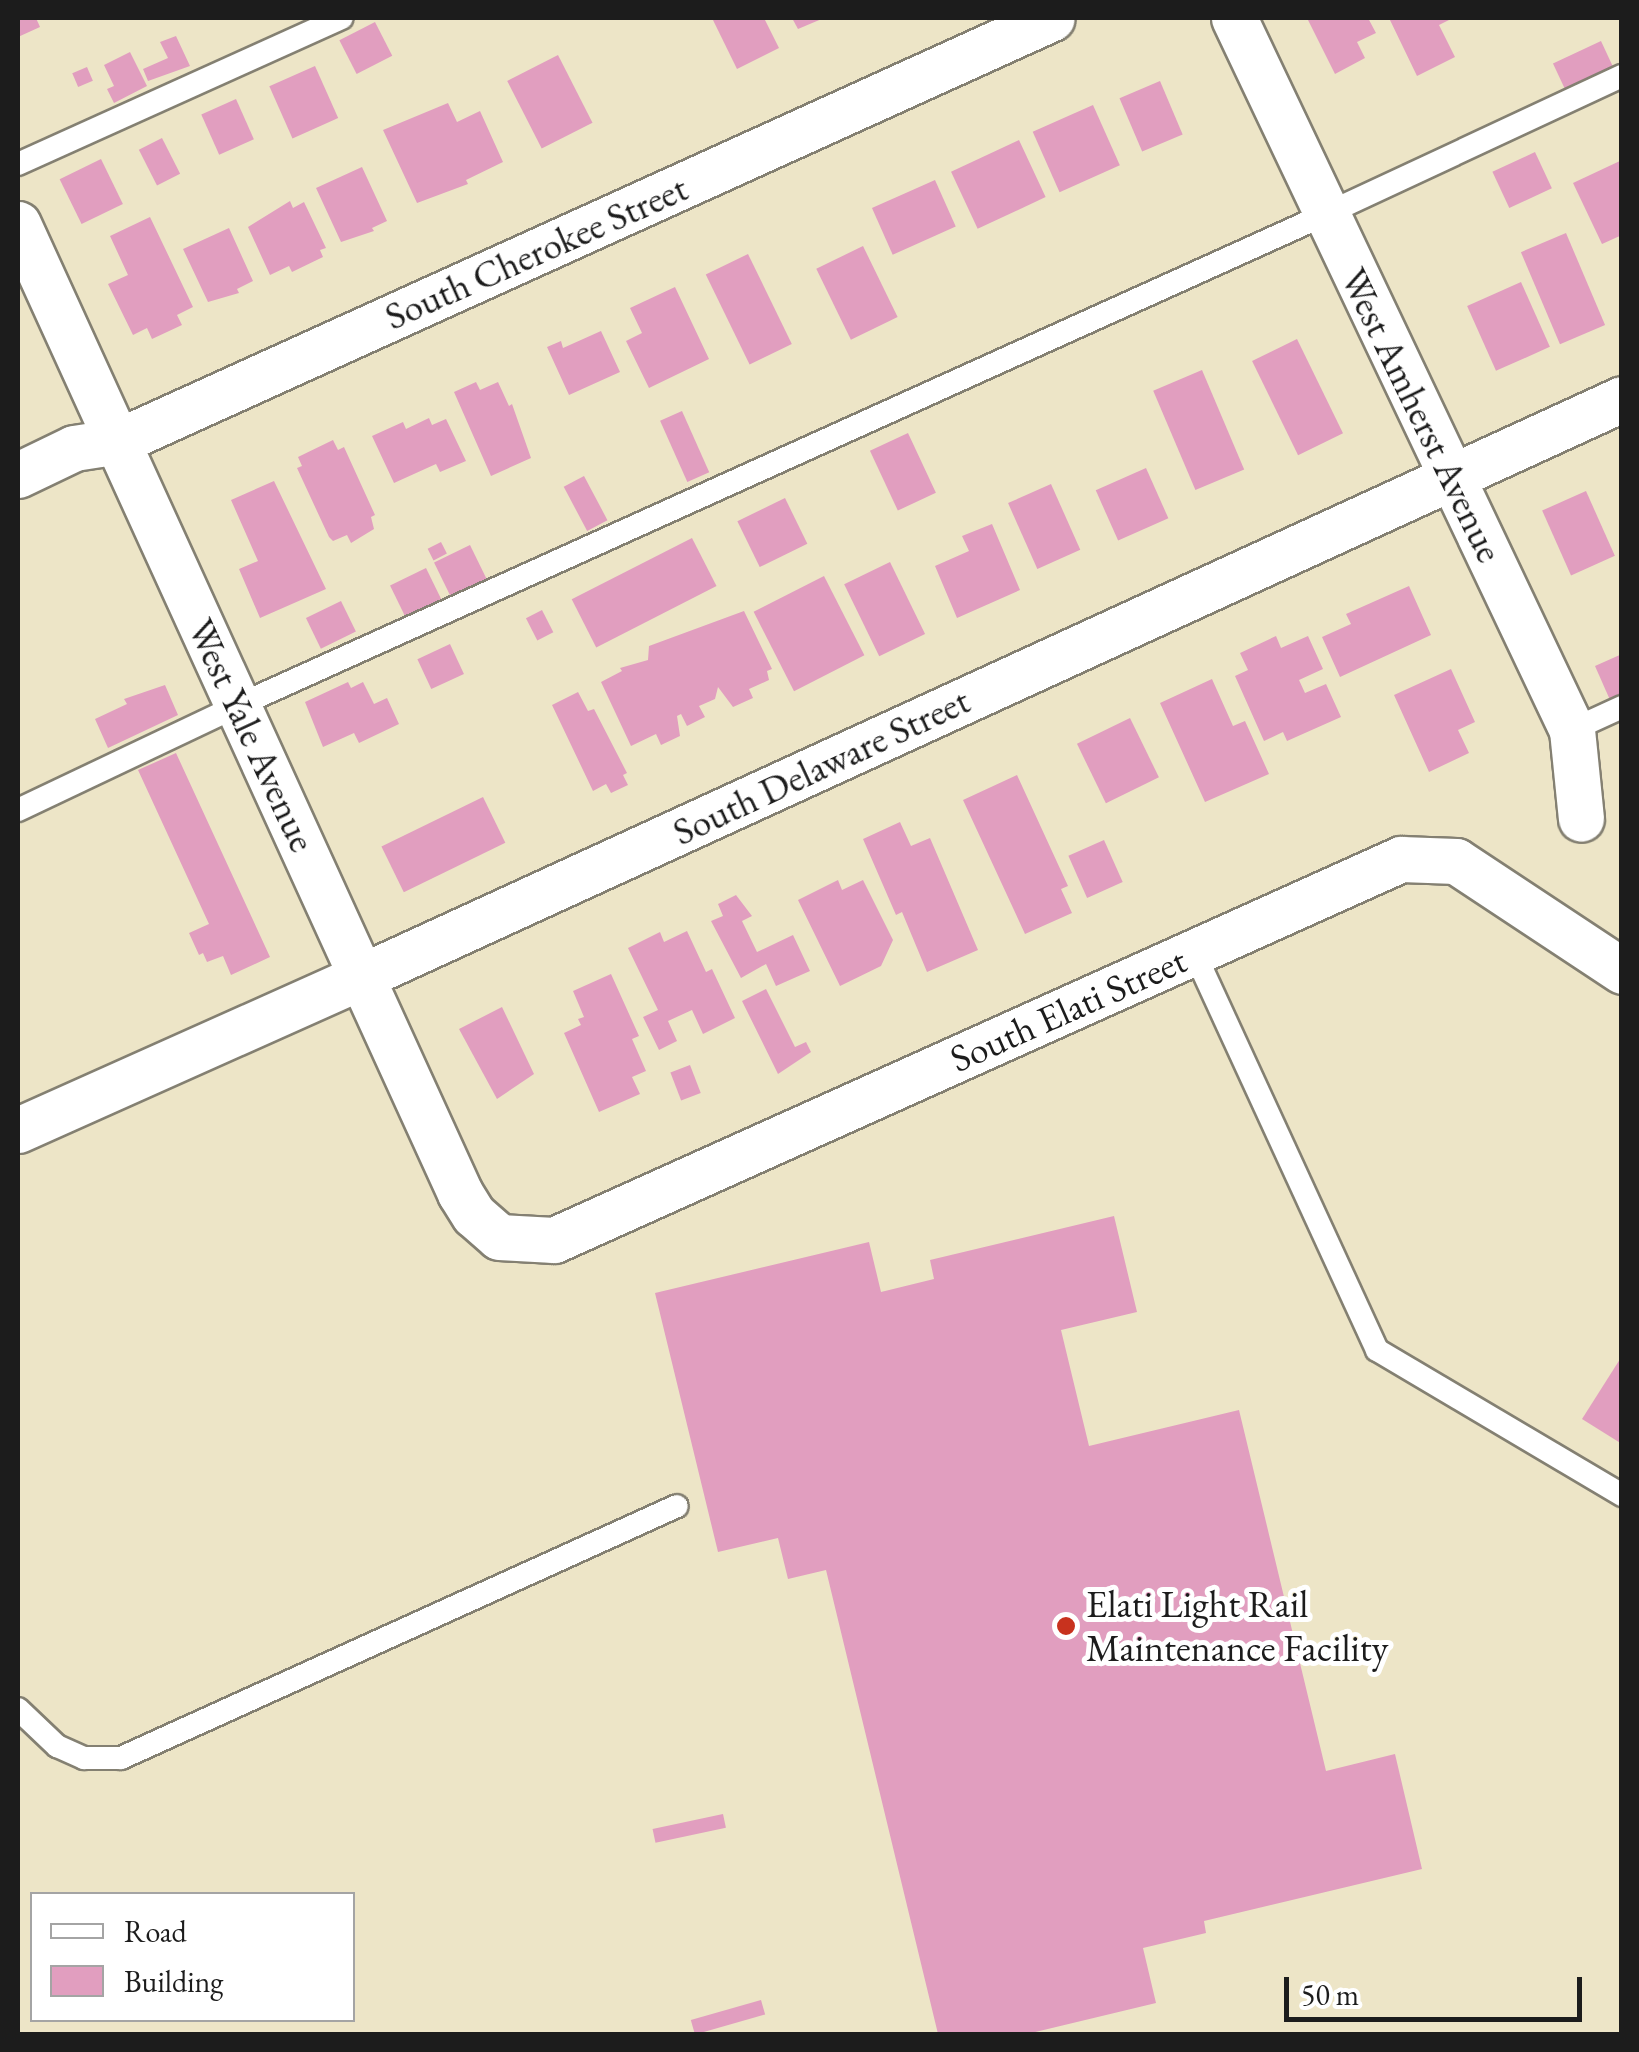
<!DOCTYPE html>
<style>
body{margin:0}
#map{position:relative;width:1639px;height:2052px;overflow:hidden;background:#ede5c7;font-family:"EB Garamond",serif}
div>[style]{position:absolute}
.building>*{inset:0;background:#e19ebf;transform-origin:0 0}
.roads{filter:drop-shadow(2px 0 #848072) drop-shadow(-2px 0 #848072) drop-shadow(0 2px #848072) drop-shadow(0 -2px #848072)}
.service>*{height:22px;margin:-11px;padding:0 11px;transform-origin:11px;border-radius:11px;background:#fff}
.minor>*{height:45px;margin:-22.5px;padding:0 22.5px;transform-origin:22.5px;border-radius:22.5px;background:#fff}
.dots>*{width:28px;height:28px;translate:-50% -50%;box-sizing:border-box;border:5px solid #fff;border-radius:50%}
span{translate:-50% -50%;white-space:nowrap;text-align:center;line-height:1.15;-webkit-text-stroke:10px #fff;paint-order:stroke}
.street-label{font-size:38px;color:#1c1c1c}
.poi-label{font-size:38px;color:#1c1c1c}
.left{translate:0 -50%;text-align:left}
.frame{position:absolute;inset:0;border:20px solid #1c1c1c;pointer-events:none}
.legend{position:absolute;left:30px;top:1892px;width:325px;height:130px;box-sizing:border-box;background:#fff;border:2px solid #a4a4a4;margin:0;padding:12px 18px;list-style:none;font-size:30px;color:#1c1c1c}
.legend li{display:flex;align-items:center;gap:20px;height:50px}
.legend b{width:50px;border:2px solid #a4a4a4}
.scale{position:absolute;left:1284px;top:1977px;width:298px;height:45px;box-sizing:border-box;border:5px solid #1c1c1c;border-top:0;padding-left:12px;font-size:30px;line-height:35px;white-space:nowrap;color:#1c1c1c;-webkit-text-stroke:8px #fff;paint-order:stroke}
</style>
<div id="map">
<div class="building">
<i style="clip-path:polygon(18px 18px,36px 18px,40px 27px,18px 37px)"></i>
<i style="clip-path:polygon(712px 18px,764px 18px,779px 48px,737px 69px)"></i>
<i style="clip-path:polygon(792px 18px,824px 18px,798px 29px)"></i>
<i style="clip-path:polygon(1307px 18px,1368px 18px,1376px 33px,1357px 42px,1365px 58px,1335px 74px)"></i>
<i style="clip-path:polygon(1389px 18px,1453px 18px,1439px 25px,1455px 57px,1417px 76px)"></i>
<i style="left:375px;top:22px;width:38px;height:40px;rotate:63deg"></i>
<i style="clip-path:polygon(176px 36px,190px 66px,148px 81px,143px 69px,168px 58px,160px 42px)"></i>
<i style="left:1601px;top:41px;width:33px;height:53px;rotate:65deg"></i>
<i style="clip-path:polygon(130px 52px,147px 86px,114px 103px,107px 89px,114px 86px,104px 65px)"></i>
<i style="left:558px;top:55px;width:76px;height:57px;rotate:63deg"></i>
<i style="left:315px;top:66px;width:57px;height:50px;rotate:66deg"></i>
<i style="left:87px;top:67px;width:15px;height:16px;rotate:67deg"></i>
<i style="left:1160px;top:81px;width:58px;height:44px;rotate:67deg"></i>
<i style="left:236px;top:99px;width:44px;height:38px;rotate:66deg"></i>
<i style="clip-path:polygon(448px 103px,457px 122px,480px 111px,503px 162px,466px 180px,468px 184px,417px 203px,383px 130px)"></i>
<i style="left:1093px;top:105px;width:66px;height:66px;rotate:66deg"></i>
<i style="left:162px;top:138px;width:40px;height:26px;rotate:63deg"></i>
<i style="left:1019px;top:140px;width:63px;height:75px;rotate:65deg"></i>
<i style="left:1535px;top:152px;width:40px;height:47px;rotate:65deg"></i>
<i style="left:101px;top:159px;width:50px;height:46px;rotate:64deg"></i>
<i style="clip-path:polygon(1622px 160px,1622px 235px,1602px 244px,1573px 183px)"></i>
<i style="clip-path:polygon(362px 167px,387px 221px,372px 228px,374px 231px,341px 242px,316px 188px)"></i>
<i style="left:935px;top:180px;width:51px;height:69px;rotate:66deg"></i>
<i style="clip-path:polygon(290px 201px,293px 208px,304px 202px,326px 248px,320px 250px,323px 257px,292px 272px,289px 266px,270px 275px,248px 227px)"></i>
<i style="clip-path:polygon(150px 217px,193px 307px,177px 315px,182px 325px,152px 339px,147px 328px,133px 335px,108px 284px,128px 275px,110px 236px)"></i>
<i style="clip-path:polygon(229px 228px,253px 281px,237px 289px,239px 293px,208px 302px,183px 249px)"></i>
<i style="left:1566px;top:233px;width:100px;height:49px;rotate:67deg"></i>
<i style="left:863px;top:246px;width:79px;height:52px;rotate:64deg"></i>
<i style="left:748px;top:254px;width:100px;height:47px;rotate:64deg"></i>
<i style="left:1521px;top:282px;width:71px;height:59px;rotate:66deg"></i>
<i style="clip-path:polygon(675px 287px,709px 359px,649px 388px,626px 341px,642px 333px,630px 308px)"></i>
<i style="clip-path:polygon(601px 331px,620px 372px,569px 395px,547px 347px,561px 341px,563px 348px)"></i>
<i style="left:1297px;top:339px;width:105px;height:50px;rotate:64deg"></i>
<i style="left:1202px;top:370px;width:108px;height:53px;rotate:67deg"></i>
<i style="clip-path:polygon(476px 382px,480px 390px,498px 382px,509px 406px,512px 404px,531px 458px,491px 476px,454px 392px)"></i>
<i style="left:682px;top:411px;width:67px;height:24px;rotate:66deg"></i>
<i style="clip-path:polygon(429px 418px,432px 425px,446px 419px,466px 461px,440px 472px,436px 464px,394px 483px,372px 436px,403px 422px,406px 429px)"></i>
<i style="left:908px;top:433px;width:66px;height:42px;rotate:65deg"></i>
<i style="clip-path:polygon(333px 440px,338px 450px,344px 447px,375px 515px,371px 517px,374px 529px,351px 543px,347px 535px,333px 541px,329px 537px,297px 468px,302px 466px,298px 457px)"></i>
<i style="left:1146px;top:468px;width:55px;height:55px;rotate:66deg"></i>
<i style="left:584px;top:476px;width:50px;height:23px;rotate:62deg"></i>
<i style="clip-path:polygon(274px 481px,326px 589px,260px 618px,239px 569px,258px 561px,231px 500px)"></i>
<i style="left:1051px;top:484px;width:72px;height:47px;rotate:66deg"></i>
<i style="left:1586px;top:491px;width:71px;height:48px;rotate:66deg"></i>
<i style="left:785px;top:498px;width:51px;height:53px;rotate:64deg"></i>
<i style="clip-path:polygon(992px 524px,1020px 590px,957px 618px,935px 566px,969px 551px,962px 536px)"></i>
<i style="left:692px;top:538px;width:54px;height:135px;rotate:63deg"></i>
<i style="left:441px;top:542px;width:13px;height:15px;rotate:63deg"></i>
<i style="left:470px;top:545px;width:39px;height:40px;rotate:64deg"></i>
<i style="left:890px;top:562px;width:80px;height:51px;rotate:64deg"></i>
<i style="left:426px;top:568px;width:37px;height:40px;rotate:64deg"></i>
<i style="left:824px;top:576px;width:89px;height:79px;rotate:63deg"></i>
<i style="clip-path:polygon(1409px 586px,1431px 635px,1340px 677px,1322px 637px,1351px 624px,1346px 614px)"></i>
<i style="left:341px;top:601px;width:34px;height:39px;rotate:64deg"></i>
<i style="left:542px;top:610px;width:25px;height:18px;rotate:63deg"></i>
<i style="clip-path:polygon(744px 611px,772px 669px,767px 671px,769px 680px,749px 689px,753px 698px,733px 707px,718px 687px,715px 699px,699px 706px,705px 717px,687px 726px,681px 714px,677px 716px,680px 736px,661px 745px,656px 734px,631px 746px,601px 682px,622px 671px,620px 668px,648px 660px,649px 646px)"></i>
<i style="clip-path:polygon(1276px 636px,1281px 648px,1308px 636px,1323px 669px,1299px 680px,1305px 693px,1326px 684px,1341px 717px,1287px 741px,1283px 732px,1264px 741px,1235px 676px,1248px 670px,1240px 653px)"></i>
<i style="left:450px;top:644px;width:33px;height:36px;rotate:65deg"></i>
<i style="clip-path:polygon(1622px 654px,1622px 695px,1610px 700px,1595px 666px)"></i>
<i style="clip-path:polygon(1451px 669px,1475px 722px,1458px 730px,1469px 753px,1429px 772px,1394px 695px)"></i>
<i style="clip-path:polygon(1212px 679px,1233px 726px,1245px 721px,1269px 774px,1205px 802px,1160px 703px)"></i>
<i style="clip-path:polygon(348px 682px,351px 688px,363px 682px,374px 704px,387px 698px,399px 724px,359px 743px,354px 733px,323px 747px,305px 702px)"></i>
<i style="clip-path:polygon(165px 685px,178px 715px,108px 748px,95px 719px,127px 704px,124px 699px)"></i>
<i style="clip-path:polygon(578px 692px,588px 711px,594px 709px,627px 773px,623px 775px,628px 785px,611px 793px,606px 784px,593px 791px,552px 705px)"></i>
<i style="left:1130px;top:718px;width:66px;height:59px;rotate:64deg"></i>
<i style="clip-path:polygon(176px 753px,270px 957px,231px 975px,223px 956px,207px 962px,203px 953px,199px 955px,189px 933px,209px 924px,138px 770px)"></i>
<i style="clip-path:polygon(1017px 775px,1068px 886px,1061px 889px,1072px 913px,1025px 934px,963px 800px)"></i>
<i style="left:483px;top:797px;width:51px;height:113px;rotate:64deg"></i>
<i style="clip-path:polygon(900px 822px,911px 846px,930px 838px,978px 950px,927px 972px,902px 912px,896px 915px,863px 839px)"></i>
<i style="left:1104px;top:840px;width:46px;height:39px;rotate:66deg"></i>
<i style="clip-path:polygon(838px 880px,842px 890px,863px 880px,893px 940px,881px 966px,840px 986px,798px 900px)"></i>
<i style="clip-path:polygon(736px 895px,752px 916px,742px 921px,757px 952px,793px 935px,810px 971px,776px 986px,766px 964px,741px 978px,711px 921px,723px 916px,718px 904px)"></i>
<i style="clip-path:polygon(687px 931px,706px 972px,712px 969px,735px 1018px,703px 1034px,692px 1010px,668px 1021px,677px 1041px,659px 1050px,643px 1017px,658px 1010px,628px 948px,660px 932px,664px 942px)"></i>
<i style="clip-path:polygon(611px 974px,639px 1036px,632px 1039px,646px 1071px,632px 1077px,640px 1094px,599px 1112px,564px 1033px,581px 1025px,578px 1019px,584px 1017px,573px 991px)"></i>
<i style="clip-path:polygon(766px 989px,795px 1047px,806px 1042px,811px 1052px,778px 1074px,742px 1001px)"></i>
<i style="clip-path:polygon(502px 1007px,534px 1074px,497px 1099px,459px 1029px)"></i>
<i style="left:690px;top:1065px;width:30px;height:21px;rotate:69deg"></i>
<i style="clip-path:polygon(1114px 1216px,1137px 1312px,1061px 1330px,1089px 1446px,1239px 1410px,1326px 1771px,1395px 1754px,1422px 1869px,1204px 1921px,1206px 1933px,1143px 1948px,1156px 2003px,1027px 2034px,938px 2034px,826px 1570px,788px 1579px,778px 1538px,718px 1552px,655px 1293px,869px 1242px,881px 1292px,934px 1279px,930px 1260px)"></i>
<i style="clip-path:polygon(1622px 1356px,1622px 1444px,1582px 1419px)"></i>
<i style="left:723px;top:1814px;width:14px;height:72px;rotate:78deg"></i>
<i style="left:761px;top:2000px;width:15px;height:73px;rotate:74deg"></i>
</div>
<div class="roads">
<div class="service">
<i style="left:18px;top:164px;width:355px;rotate:-24.3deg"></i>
<i style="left:1572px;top:730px;width:55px;rotate:-24.7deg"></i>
<i style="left:18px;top:810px;width:242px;rotate:-25.4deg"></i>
<i style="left:237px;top:706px;width:1195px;rotate:-24.31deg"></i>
<i style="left:1326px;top:214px;width:327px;rotate:-25deg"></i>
<i style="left:1194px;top:952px;width:438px;rotate:65.3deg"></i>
<i style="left:1377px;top:1350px;width:285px;rotate:30.6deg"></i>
<i style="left:18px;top:1709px;width:54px;rotate:43.5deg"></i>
<i style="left:57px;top:1746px;width:30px;rotate:24deg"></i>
<i style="left:84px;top:1758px;width:37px"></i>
<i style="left:121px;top:1758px;width:610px;rotate:-24.38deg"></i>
</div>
<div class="minor">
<i style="left:1234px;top:18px;width:788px;rotate:64.61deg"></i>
<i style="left:1572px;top:730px;width:89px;rotate:84.2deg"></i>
<i style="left:18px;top:224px;width:1065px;rotate:65.48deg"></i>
<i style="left:460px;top:1193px;width:26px;rotate:58deg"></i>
<i style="left:474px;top:1215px;width:33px;rotate:41deg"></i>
<i style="left:499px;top:1237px;width:55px;rotate:3.1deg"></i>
<i style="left:554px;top:1240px;width:929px;rotate:-24.22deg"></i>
<i style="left:1401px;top:859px;width:55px;rotate:2.1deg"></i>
<i style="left:1456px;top:861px;width:199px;rotate:33.5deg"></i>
<i style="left:18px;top:475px;width:62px;rotate:-25.7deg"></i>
<i style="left:74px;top:448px;width:46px;rotate:-8.8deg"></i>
<i style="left:119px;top:441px;width:1024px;rotate:-24.39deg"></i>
<i style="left:18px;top:1130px;width:378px;rotate:-24.1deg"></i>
<i style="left:363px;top:976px;width:1385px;rotate:-24.62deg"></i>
</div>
</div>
<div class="dots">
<i style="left:1066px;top:1626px;background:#c8321e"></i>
</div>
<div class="street-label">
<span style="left:536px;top:252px;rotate:-24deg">South Cherokee Street</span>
<span style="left:1422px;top:415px;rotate:64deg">West Amherst Avenue</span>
<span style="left:252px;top:735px;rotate:65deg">West Yale Avenue</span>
<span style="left:821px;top:766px;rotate:-25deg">South Delaware Street</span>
<span style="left:1068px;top:1009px;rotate:-24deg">South Elati Street</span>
</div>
<div class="poi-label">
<span class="left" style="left:1086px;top:1626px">Elati Light Rail<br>Maintenance Facility</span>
</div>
<div class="frame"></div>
<ul class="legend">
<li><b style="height:12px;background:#fff"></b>Road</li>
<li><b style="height:28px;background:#e19ebf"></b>Building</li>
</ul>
<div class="scale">50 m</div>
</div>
